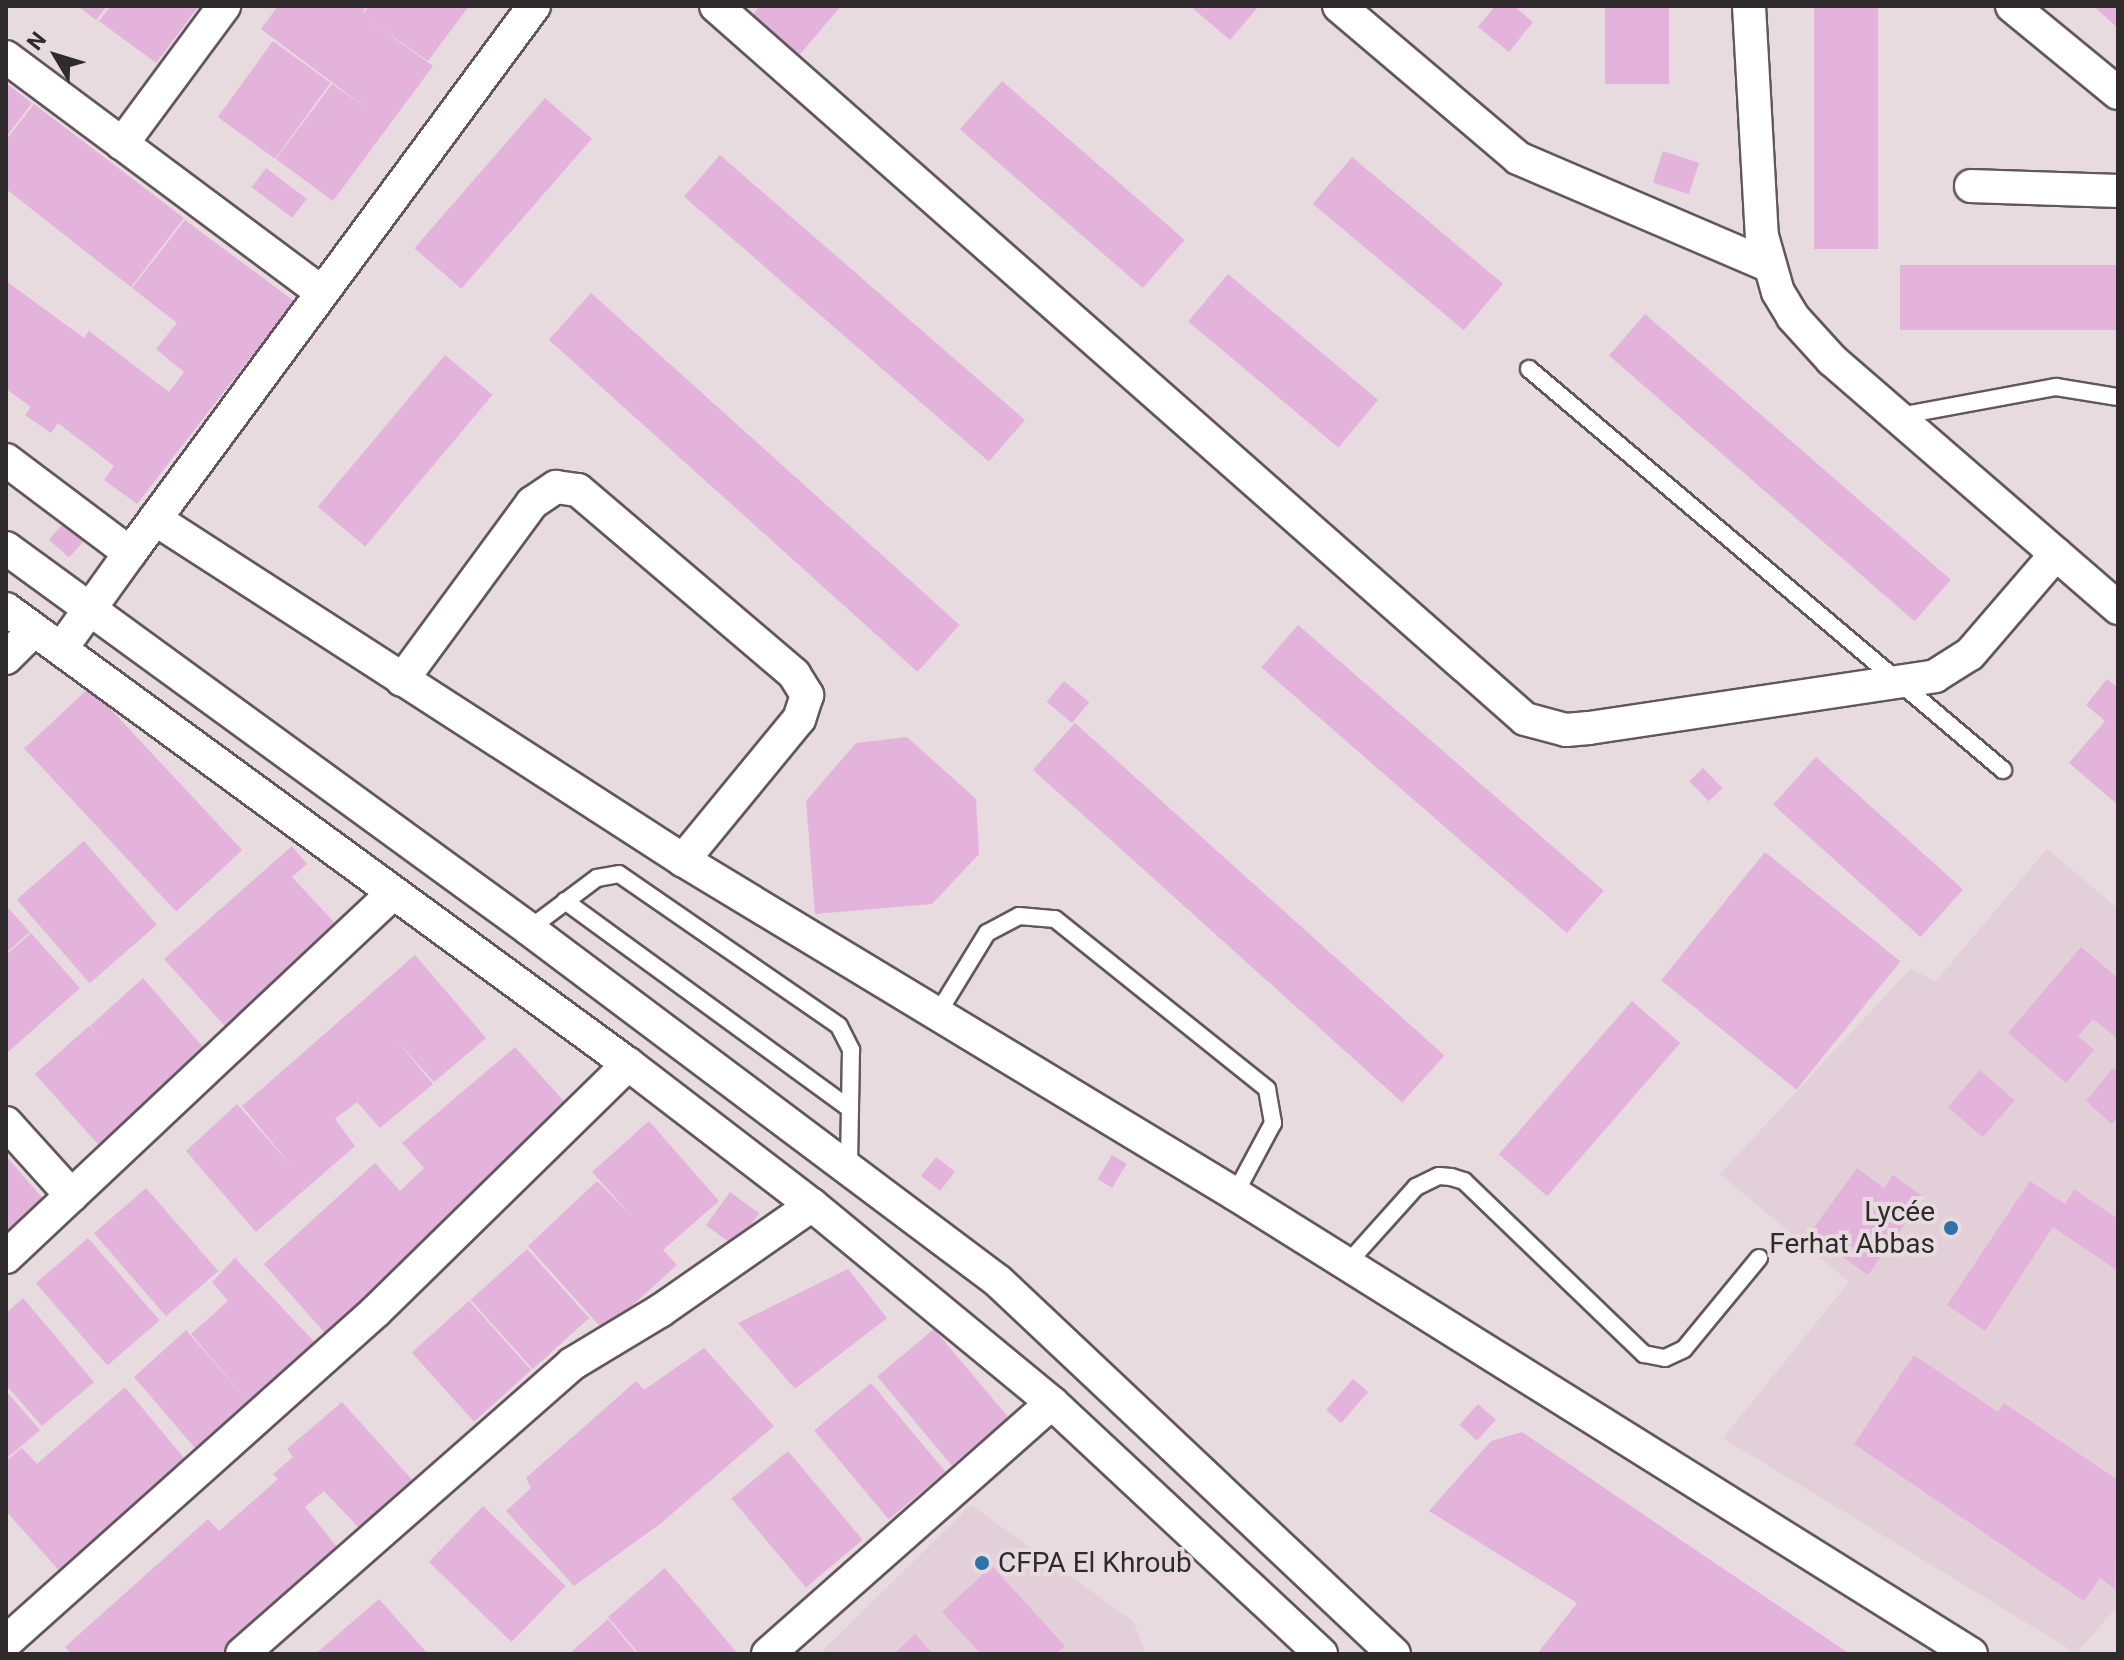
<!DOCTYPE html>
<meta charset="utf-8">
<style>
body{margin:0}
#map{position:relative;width:2124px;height:1660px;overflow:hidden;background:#e7dbdf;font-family:Roboto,sans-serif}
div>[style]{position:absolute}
.built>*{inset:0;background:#e3cfd7}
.building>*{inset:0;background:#e3b3dc;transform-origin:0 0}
.roads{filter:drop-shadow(2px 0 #62585c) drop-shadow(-2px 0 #62585c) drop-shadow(0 2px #62585c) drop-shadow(0 -2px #62585c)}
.service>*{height:16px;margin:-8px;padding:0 8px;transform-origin:8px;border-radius:8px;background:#fff}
.minor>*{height:32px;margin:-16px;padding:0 16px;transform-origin:16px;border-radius:16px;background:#fff}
.dots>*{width:22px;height:22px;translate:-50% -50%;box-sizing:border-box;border:4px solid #e7dbdf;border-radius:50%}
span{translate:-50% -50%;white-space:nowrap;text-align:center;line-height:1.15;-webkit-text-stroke:8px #e7dbdf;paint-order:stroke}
.poi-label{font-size:28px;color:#2f2b2d}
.right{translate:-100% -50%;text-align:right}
.left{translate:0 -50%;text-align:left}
.frame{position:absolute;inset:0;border:8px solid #2f2b2d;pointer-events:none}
.north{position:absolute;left:16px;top:16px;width:80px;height:80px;-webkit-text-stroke:6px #e7dbdf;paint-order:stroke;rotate:308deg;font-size:22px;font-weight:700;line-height:32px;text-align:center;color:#2f2b2d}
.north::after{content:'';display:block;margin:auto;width:28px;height:36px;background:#2f2b2d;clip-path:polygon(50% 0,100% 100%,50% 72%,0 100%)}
</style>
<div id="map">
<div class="built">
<i style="clip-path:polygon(2047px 849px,2118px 909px,2118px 1606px,2076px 1653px,1723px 1438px,1849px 1282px,1720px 1174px,1911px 968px,1935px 982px)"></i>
<i style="clip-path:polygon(971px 1505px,1133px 1621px,1146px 1654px,819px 1654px)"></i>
</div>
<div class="building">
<i style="clip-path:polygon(78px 6px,107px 6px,96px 20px)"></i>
<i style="clip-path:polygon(111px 6px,199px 6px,156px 63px,99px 21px)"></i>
<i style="clip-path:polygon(278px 6px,366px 6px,362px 15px,369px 6px,469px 6px,428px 61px,368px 19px,433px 66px,333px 201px,276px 159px,332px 84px,365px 107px,261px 29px)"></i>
<i style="clip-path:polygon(760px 6px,841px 6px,795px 60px,748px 19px)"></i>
<i style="clip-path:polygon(1190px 6px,1259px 6px,1230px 40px)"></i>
<i style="clip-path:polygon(1495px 6px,1514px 6px,1533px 22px,1509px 52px,1478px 27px)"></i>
<i style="left:1605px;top:6px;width:64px;height:78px"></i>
<i style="left:1814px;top:6px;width:64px;height:243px"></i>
<i style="clip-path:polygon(2093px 6px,2118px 6px,2118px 28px)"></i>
<i style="left:273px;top:41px;width:71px;height:94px;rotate:36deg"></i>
<i style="left:1002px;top:81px;width:242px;height:64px;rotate:41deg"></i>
<i style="clip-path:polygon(6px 83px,32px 103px,6px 137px)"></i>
<i style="left:545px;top:98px;width:62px;height:199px;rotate:41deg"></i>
<i style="clip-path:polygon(34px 104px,184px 218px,131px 287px,6px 189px,6px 140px)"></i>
<i style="left:1663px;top:151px;width:38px;height:33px;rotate:18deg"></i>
<i style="left:720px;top:155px;width:404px;height:55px;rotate:41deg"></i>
<i style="left:1352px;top:157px;width:197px;height:61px;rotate:40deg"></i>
<i style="left:266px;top:168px;width:51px;height:24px;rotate:37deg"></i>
<i style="clip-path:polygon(185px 220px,294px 301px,137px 504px,104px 480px,114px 466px,58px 423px,51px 433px,25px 415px,31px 407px,6px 389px,6px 281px,84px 338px,89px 331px,169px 392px,184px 372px,156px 349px,177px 323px,132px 288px)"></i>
<i style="left:2118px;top:265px;width:65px;height:218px;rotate:90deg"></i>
<i style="left:1228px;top:274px;width:196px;height:62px;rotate:40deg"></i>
<i style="left:591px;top:293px;width:496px;height:63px;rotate:42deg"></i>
<i style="left:1645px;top:314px;width:405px;height:55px;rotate:41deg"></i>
<i style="left:445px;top:355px;width:62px;height:198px;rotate:40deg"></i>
<i style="left:71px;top:515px;width:27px;height:33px;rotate:42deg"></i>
<i style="left:1298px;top:625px;width:405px;height:56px;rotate:41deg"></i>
<i style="clip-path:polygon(2107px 679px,2118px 688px,2118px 805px,2069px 763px,2105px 721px,2086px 705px)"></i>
<i style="left:1064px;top:681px;width:33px;height:27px;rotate:40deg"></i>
<i style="left:90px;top:687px;width:223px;height:90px;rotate:47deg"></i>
<i style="left:1075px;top:723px;width:497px;height:63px;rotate:42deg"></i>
<i style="clip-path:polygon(907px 737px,976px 799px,979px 854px,932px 904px,815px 914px,806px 801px,856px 743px)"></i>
<i style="left:1816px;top:757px;width:198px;height:64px;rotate:42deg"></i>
<i style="left:1703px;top:768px;width:28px;height:19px;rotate:46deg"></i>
<i style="left:84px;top:841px;width:111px;height:89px;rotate:49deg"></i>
<i style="clip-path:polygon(292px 846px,307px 864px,292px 877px,344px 933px,233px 1035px,164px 959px)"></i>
<i style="left:1765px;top:852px;width:174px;height:165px;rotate:39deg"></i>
<i style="clip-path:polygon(6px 906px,30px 932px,6px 953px)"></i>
<i style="clip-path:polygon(31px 933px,80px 988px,6px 1054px,6px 955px)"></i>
<i style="clip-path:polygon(2081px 947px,2118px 978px,2118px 1039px,2093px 1019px,2078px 1036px,2094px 1050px,2066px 1083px,2008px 1033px)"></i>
<i style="clip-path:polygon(415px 955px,486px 1038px,434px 1082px,396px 1040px,433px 1084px,380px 1128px,357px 1102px,335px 1119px,355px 1146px,256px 1232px,186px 1151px,237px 1104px,296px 1171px,242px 1106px)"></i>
<i style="clip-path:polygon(143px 978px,211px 1056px,104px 1151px,35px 1074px,89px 1026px,102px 1040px,90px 1026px)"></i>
<i style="left:1632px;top:1001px;width:64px;height:203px;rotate:41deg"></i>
<i style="clip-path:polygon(515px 1047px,571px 1109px,331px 1340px,264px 1264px,375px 1163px,400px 1191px,424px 1168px,402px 1143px)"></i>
<i style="clip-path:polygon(2113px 1068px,2118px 1072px,2118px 1117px,2112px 1124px,2086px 1101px)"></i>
<i style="left:1980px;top:1070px;width:46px;height:49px;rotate:41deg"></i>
<i style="clip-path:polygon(649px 1121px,719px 1201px,663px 1250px,677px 1265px,604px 1331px,528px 1246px,597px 1181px,633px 1217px,592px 1172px)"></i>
<i style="left:1112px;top:1155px;width:17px;height:28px;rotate:31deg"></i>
<i style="clip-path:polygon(6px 1156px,45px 1201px,6px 1234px)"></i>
<i style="left:936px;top:1157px;width:24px;height:24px;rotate:38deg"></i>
<i style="clip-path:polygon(1857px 1168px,1884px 1188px,1893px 1175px,1924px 1197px,1868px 1275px,1810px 1233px)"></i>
<i style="clip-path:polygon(2030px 1181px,2065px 1204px,2074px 1189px,2118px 1219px,2118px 1271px,2053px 1227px,1985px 1331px,1947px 1305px)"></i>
<i style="left:146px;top:1188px;width:110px;height:69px;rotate:49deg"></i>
<i style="left:730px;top:1192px;width:36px;height:41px;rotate:36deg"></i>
<i style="left:88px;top:1238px;width:109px;height:69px;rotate:49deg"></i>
<i style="left:527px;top:1249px;width:93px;height:76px;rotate:48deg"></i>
<i style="clip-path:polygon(235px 1258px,322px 1350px,201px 1455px,134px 1377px,186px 1330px,252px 1406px,191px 1334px,228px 1301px,212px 1282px)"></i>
<i style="clip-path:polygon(848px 1269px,887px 1318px,795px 1389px,738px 1323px)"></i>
<i style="clip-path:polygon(23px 1298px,94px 1382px,42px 1426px,6px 1385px,6px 1313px)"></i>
<i style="left:469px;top:1301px;width:93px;height:77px;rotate:48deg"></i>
<i style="left:934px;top:1329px;width:116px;height:74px;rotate:50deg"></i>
<i style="clip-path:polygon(704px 1348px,774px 1426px,660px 1524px,574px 1586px,506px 1511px,531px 1488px,526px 1478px,636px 1381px,644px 1390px)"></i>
<i style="clip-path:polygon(1914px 1355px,1998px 1412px,2004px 1403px,2118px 1480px,2115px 1589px,2100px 1578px,2084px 1601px,1854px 1444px)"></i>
<i style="left:1353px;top:1379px;width:20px;height:41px;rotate:41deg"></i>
<i style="left:871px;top:1383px;width:116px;height:74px;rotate:50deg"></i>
<i style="clip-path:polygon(125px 1387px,189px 1464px,64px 1576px,6px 1511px,6px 1461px,22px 1448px,37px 1464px)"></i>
<i style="clip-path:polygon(6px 1391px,40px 1430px,6px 1459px)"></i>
<i style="clip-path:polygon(342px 1402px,415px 1483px,361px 1530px,324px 1491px,305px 1507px,340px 1551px,219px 1654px,71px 1654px,65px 1647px,208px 1519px,219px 1531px,278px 1479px,273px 1474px,293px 1457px,287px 1449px)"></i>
<i style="left:1478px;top:1404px;width:24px;height:28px;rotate:42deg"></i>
<i style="clip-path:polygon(1522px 1432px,1706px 1557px,1850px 1654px,1537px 1654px,1577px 1603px,1429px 1511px,1491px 1441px)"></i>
<i style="left:788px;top:1451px;width:116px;height:74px;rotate:50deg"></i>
<i style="left:483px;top:1506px;width:115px;height:78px;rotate:44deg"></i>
<i style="clip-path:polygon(992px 1566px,1065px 1646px,1056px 1654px,981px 1654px,942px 1612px)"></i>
<i style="clip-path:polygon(665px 1568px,738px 1654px,639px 1654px,608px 1617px)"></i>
<i style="clip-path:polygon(379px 1599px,428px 1654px,316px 1654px,320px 1650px)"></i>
<i style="clip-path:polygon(608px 1619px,637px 1654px,569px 1654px)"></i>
<i style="clip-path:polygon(915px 1634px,933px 1654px,894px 1654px)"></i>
</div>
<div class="roads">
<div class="service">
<i style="left:1529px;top:369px;width:621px;rotate:40.23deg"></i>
<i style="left:1899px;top:416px;width:160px;rotate:-10.5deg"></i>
<i style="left:2056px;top:387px;width:63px;rotate:9.2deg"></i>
<i style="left:565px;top:901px;width:353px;rotate:36.1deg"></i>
<i style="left:529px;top:929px;width:85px;rotate:-36.9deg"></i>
<i style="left:597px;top:878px;width:22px;rotate:-10deg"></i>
<i style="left:619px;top:874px;width:267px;rotate:34.6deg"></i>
<i style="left:839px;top:1026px;width:27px;rotate:63deg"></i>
<i style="left:851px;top:1050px;width:115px;rotate:91deg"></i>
<i style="left:938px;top:1013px;width:94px;rotate:-58.5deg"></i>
<i style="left:987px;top:933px;width:36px;rotate:-28deg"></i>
<i style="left:1019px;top:916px;width:36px;rotate:5deg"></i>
<i style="left:1055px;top:919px;width:272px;rotate:38.7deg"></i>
<i style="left:1267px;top:1089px;width:35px;rotate:80deg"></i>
<i style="left:1273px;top:1123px;width:81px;rotate:118.2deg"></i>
<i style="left:1346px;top:1265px;width:105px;rotate:-48.1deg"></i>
<i style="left:1416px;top:1187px;width:25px;rotate:-26deg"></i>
<i style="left:1439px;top:1176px;width:12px;rotate:5deg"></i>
<i style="left:1451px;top:1177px;width:14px;rotate:17deg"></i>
<i style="left:1464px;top:1181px;width:250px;rotate:43.9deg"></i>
<i style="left:1644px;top:1354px;width:21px;rotate:11deg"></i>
<i style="left:1665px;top:1358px;width:21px;rotate:-25deg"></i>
<i style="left:1684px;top:1349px;width:118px;rotate:-50.5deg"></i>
</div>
<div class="minor">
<i style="left:716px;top:6px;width:1078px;rotate:41.39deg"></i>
<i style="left:1525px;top:719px;width:42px;rotate:15deg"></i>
<i style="left:1566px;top:730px;width:23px;rotate:-5deg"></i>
<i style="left:1589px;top:728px;width:350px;rotate:-8.5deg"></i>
<i style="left:1935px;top:676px;width:41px;rotate:-32.2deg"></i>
<i style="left:1970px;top:654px;width:132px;rotate:-49.3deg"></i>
<i style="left:1339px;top:6px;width:235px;rotate:40.3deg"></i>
<i style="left:1518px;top:158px;width:272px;rotate:23.2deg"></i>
<i style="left:1749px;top:6px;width:230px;rotate:86.8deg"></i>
<i style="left:1762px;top:236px;width:58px;rotate:74.1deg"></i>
<i style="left:1778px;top:292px;width:29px;rotate:59deg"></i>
<i style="left:1793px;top:317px;width:58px;rotate:47.8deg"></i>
<i style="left:1832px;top:360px;width:379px;rotate:40.9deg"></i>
<i style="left:2012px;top:6px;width:137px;rotate:39.4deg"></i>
<i style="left:6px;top:57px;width:392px;rotate:36.7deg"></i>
<i style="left:122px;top:144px;width:172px;rotate:-53.5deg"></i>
<i style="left:1971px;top:186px;width:147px;rotate:1.9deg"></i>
<i style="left:6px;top:460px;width:155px;rotate:36.9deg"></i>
<i style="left:130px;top:553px;width:680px;rotate:-53.55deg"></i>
<i style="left:155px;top:519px;width:629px;rotate:32.86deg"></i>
<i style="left:683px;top:860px;width:645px;rotate:31.18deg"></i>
<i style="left:1235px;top:1194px;width:868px;rotate:32.01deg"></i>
<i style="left:6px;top:548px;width:647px;rotate:36.07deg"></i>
<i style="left:529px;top:929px;width:586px;rotate:36.89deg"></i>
<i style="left:998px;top:1281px;width:544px;rotate:43.29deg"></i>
<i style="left:6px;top:609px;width:771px;rotate:36.19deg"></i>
<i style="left:628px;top:1064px;width:232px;rotate:37.5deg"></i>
<i style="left:812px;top:1205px;width:311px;rotate:39.5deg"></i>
<i style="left:1052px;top:1403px;width:368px;rotate:43deg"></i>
<i style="left:61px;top:649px;width:118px;rotate:-54.3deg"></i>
<i style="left:6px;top:658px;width:40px;rotate:-45deg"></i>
<i style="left:402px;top:680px;width:220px;rotate:-53.7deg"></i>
<i style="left:532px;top:503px;width:29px;rotate:-34deg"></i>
<i style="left:556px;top:487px;width:22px;rotate:8deg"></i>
<i style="left:578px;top:490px;width:284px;rotate:40.4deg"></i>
<i style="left:794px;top:674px;width:25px;rotate:58deg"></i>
<i style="left:807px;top:695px;width:25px;rotate:108deg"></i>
<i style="left:799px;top:719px;width:183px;rotate:129.4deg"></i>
<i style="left:6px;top:1123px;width:98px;rotate:47.9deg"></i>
<i style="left:6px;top:1257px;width:528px;rotate:-43.24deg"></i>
<i style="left:6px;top:1642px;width:496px;rotate:-41.8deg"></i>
<i style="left:376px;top:1311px;width:353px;rotate:-44.4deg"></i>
<i style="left:242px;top:1654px;width:439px;rotate:-41.3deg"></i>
<i style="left:572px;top:1364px;width:103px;rotate:-31.1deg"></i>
<i style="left:660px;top:1311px;width:185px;rotate:-34.9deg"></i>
<i style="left:768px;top:1654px;width:379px;rotate:-41.5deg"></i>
</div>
</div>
<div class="dots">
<i style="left:1951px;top:1228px;background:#2e72a8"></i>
<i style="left:982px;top:1563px;background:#2e72a8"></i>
</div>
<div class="poi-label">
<span class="right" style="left:1935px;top:1228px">Lycée<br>Ferhat Abbas</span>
<span class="left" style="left:998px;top:1563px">CFPA El Khroub</span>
</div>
<div class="frame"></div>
<div class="north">N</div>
</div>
